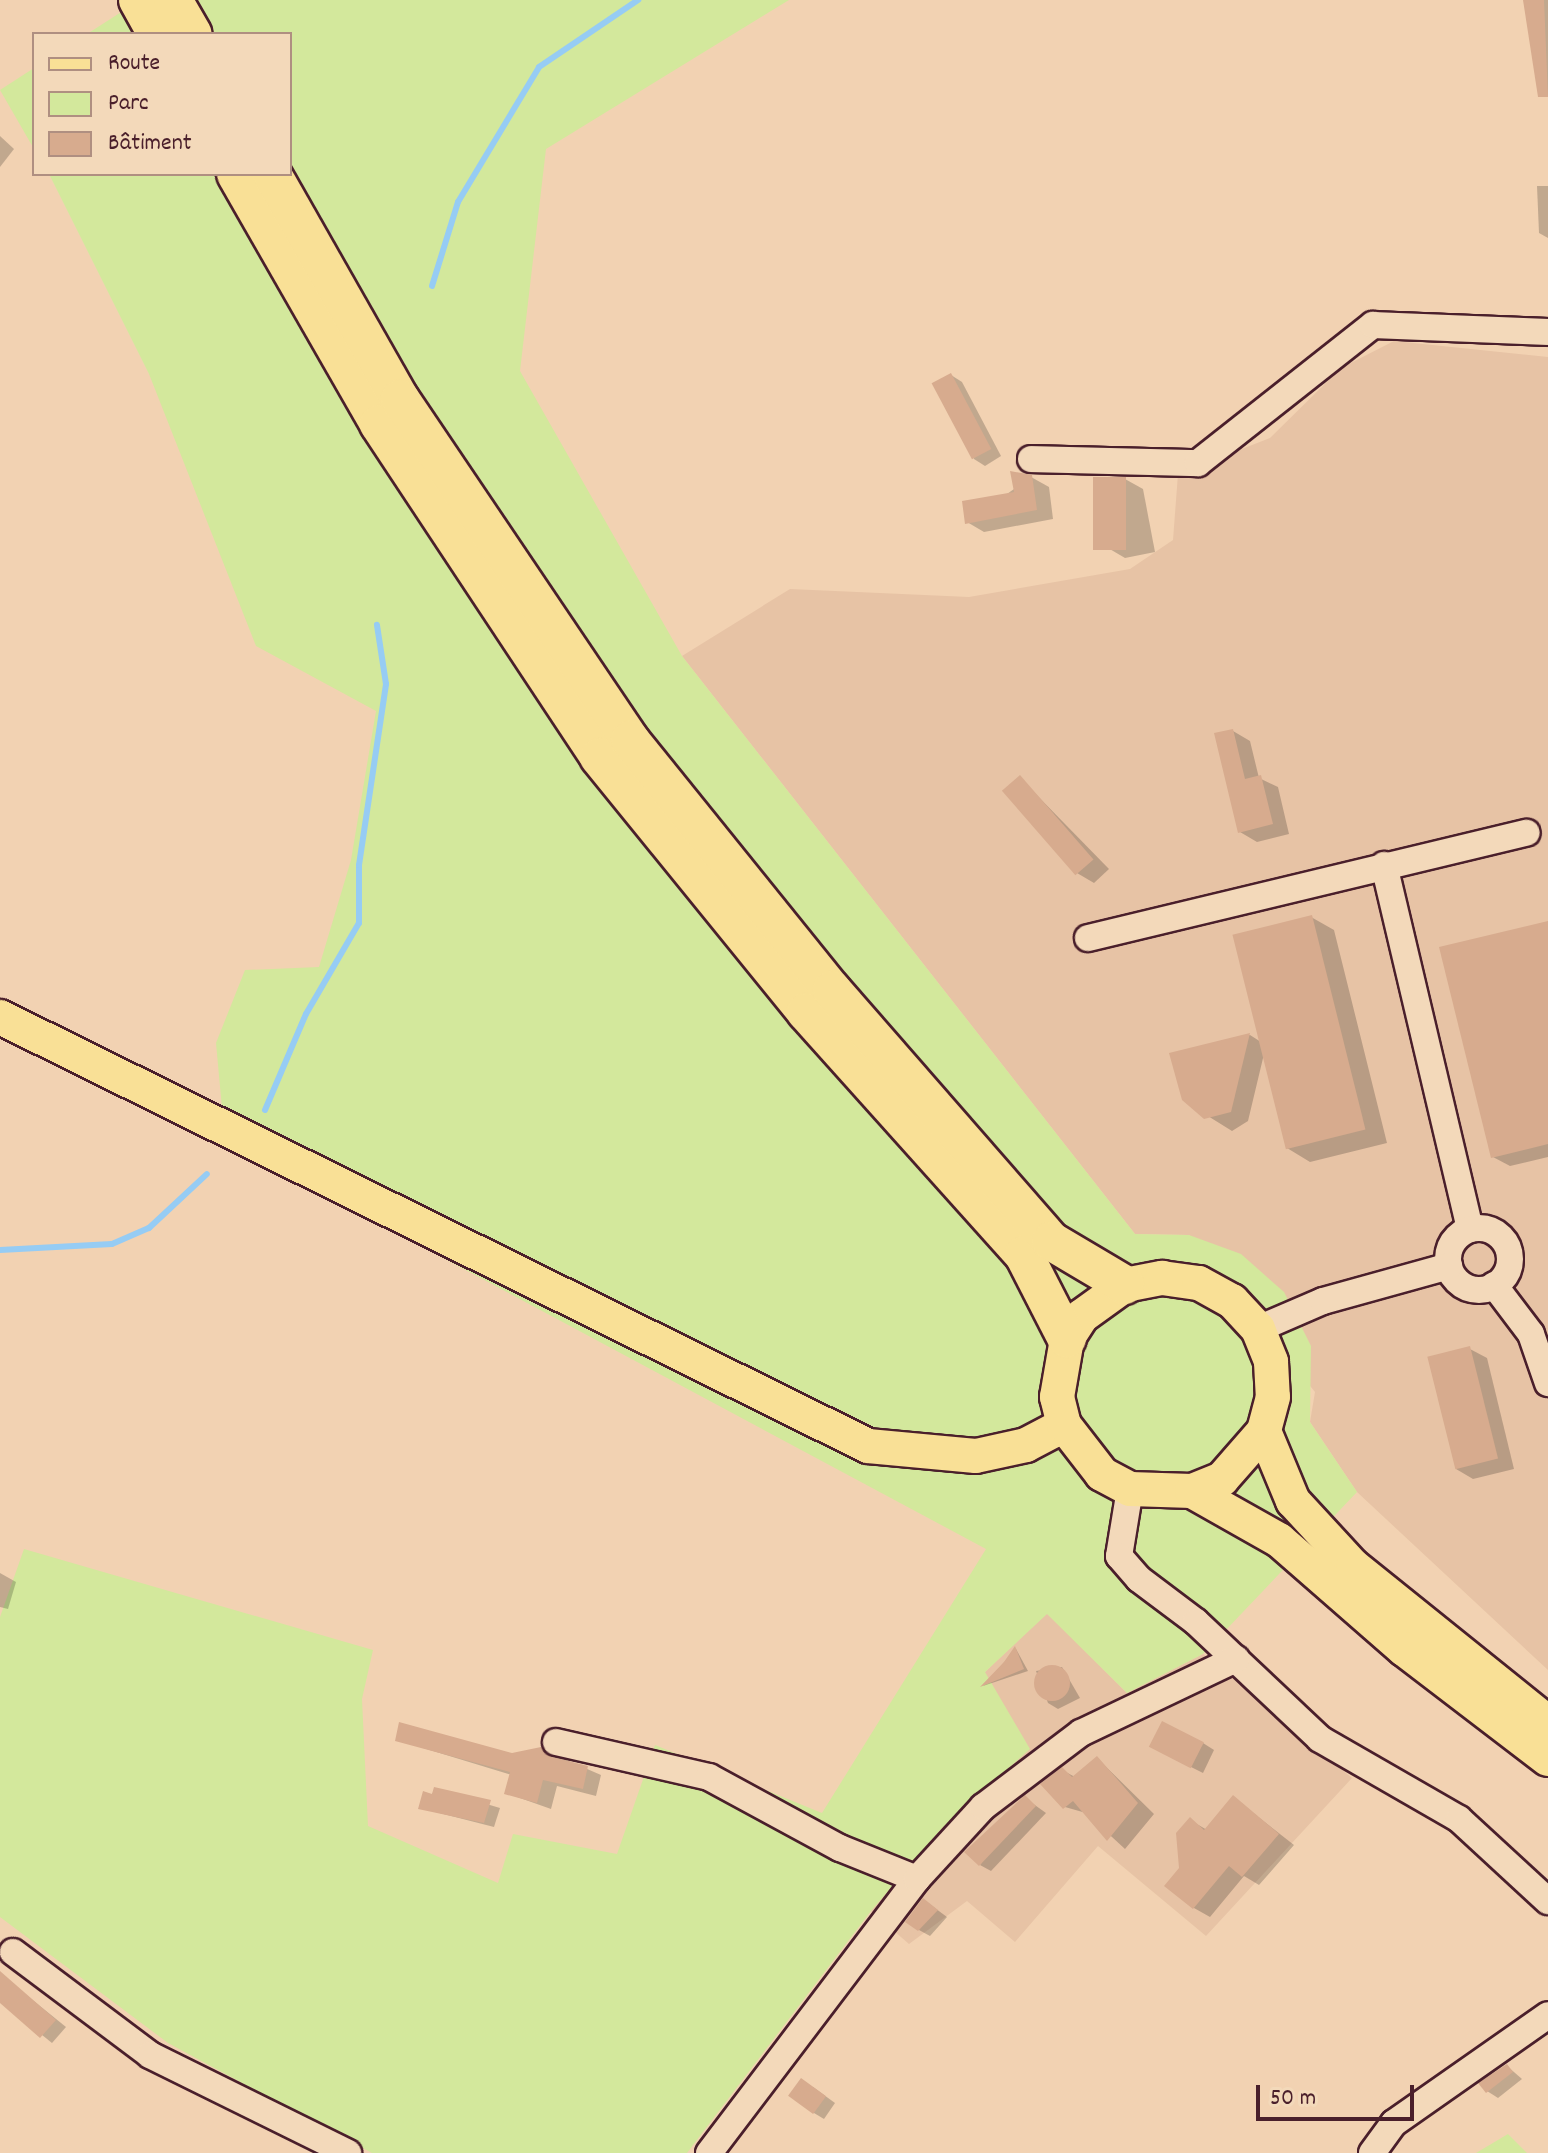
<!DOCTYPE html>
<meta charset="utf-8">
<style>
body{margin:0}
#map{position:relative;width:1548px;height:2153px;overflow:hidden;background:#f2d2b2;font-family:Dekko,sans-serif}
div>[style]{position:absolute}
.built>*{inset:0;background:#e7c3a5}
.green>*{inset:0;background:#d3e89c}
.shadow>*{inset:0;background:#0003}
.stream>*{height:6px;margin:-3px;padding:0 3px;transform-origin:3px;border-radius:3px;background:#96ccf4}
.building>*{inset:0;background:#d7ab8e;transform-origin:0 0}
.round{border-radius:50%}
.roads{filter:drop-shadow(2px 0 #4a1f2b) drop-shadow(-2px 0 #4a1f2b) drop-shadow(0 2px #4a1f2b) drop-shadow(0 -2px #4a1f2b)}
.minor>*{height:26px;margin:-13px;padding:0 13px;transform-origin:13px;border-radius:13px;background:#f3d9ba}
.minor>.ring{margin:-13px;padding:0;box-sizing:content-box;background:none;border:26px solid #f3d9ba;border-radius:50%}
.major>*{height:34px;margin:-17px;padding:0 17px;transform-origin:17px;border-radius:17px;background:#f9e096}
.highway>*{height:38px;margin:-19px;padding:0 19px;transform-origin:19px;border-radius:19px;background:#f9e096}
span{translate:-50% -50%;white-space:nowrap;text-align:center;line-height:1.15;-webkit-text-stroke:6px #f3d9ba;paint-order:stroke}
.legend{position:absolute;left:32px;top:32px;width:260px;height:144px;box-sizing:border-box;background:#f3d9ba;border:2px solid #af8f81;margin:0;padding:10px 14px;list-style:none;font-size:24px;color:#4a1f2b}
.legend li{display:flex;align-items:center;gap:16px;height:40px}
.legend b{width:40px;border:2px solid #af8f81}
.scale{position:absolute;left:1256px;top:2085px;width:158px;height:36px;box-sizing:border-box;border:4px solid #4a1f2b;border-top:0;padding-left:10px;font-size:24px;line-height:28px;white-space:nowrap;color:#4a1f2b;-webkit-text-stroke:6px #f3d9ba;paint-order:stroke}
</style>
<div id="map">
<div class="built">
<i style="clip-path:polygon(1394px 341px,1548px 357px,1548px 1670px,1357px 1492px,1310px 1422px,1315px 1392px,1189px 1235px,1135px 1234px,682px 656px,790px 589px,969px 597px,1130px 569px,1173px 540px,1178px 474px,1270px 438px,1341px 368px)"></i>
<i style="clip-path:polygon(1047px 1613px,1127px 1693px,1203px 1654px,1352px 1778px,1206px 1936px,1098px 1846px,1015px 1942px,967px 1901px,909px 1944px,871px 1911px,942px 1828px,984px 1673px)"></i>
</div>
<div class="green">
<i style="clip-path:polygon(140px 0,789px 0,546px 149px,520px 371px,682px 656px,1135px 1234px,1189px 1235px,1241px 1254px,1284px 1292px,1311px 1346px,1310px 1422px,1357px 1492px,1203px 1654px,1127px 1693px,1047px 1614px,985px 1672px,1030px 1749px,942px 1828px,871px 1911px,687px 2153px,372px 2153px,168px 2043px,0 1917px,0 1617px,24px 1549px,373px 1650px,362px 1699px,368px 1826px,498px 1883px,513px 1834px,617px 1854px,655px 1745px,822px 1813px,986px 1549px,225px 1141px,216px 1043px,245px 970px,319px 967px,351px 860px,376px 711px,256px 646px,149px 374px,49px 174px,290px 174px,290px 34px,87px 34px)"></i>
<i style="clip-path:polygon(34px 68px,34px 149px,0 90px)"></i>
<i style="clip-path:polygon(1508px 2134px,1527px 2153px,1476px 2153px)"></i>
</div>
<div class="shadow">
<i style="clip-path:polygon(1525px 0,1548px 0,1548px 96px,1540px 92px)"></i>
<i style="clip-path:polygon(0 136px,14px 149px,0 167px)"></i>
<i style="clip-path:polygon(1537px 186px,1548px 186px,1548px 238px,1539px 233px)"></i>
<i style="clip-path:polygon(951px 375px,962px 382px,1001px 456px,985px 466px,974px 459px)"></i>
<i style="clip-path:polygon(1031px 477px,1049px 487px,1053px 519px,984px 532px,967px 522px)"></i>
<i style="clip-path:polygon(1125px 479px,1143px 489px,1155px 552px,1125px 558px,1108px 548px)"></i>
<i style="clip-path:polygon(1233px 731px,1250px 741px,1259px 778px,1278px 787px,1289px 834px,1257px 842px,1240px 832px)"></i>
<i style="clip-path:polygon(1020px 778px,1109px 869px,1094px 883px,1077px 873px)"></i>
<i style="clip-path:polygon(1311px 917px,1334px 930px,1387px 1143px,1310px 1162px,1287px 1148px,1264px 1054px,1248px 1121px,1232px 1131px,1187px 1103px,1171px 1055px,1250px 1035px,1261px 1042px)"></i>
<i style="clip-path:polygon(1548px 923px,1548px 1157px,1510px 1166px,1493px 1157px)"></i>
<i style="clip-path:polygon(1470px 1349px,1487px 1358px,1514px 1469px,1473px 1479px,1456px 1469px)"></i>
<i style="clip-path:polygon(0 1573px,16px 1582px,8px 1609px,0 1607px)"></i>
<i style="clip-path:polygon(1016px 1649px,1028px 1671px,983px 1686px)"></i>
<i style="clip-path:polygon(1062px 1667px,1080px 1698px,1058px 1709px,1048px 1703px,1036px 1671px)"></i>
<i style="clip-path:polygon(397px 1740px,511px 1755px,541px 1749px,601px 1775px,596px 1796px,557px 1786px,551px 1809px,506px 1793px,512px 1775px)"></i>
<i style="clip-path:polygon(1203px 1743px,1214px 1750px,1203px 1773px,1163px 1753px)"></i>
<i style="clip-path:polygon(1097px 1758px,1154px 1814px,1125px 1849px,1086px 1813px,1065px 1807px,1062px 1770px,1075px 1777px)"></i>
<i style="clip-path:polygon(436px 1789px,500px 1808px,494px 1827px,420px 1808px)"></i>
<i style="clip-path:polygon(1025px 1798px,1046px 1813px,991px 1871px,980px 1865px)"></i>
<i style="clip-path:polygon(1234px 1798px,1294px 1845px,1259px 1885px,1244px 1876px,1210px 1917px,1194px 1908px,1181px 1869px,1190px 1820px,1207px 1830px)"></i>
<i style="clip-path:polygon(924px 1900px,947px 1917px,930px 1936px,919px 1930px)"></i>
<i style="clip-path:polygon(4px 1977px,66px 2027px,52px 2043px,0 2001px)"></i>
<i style="clip-path:polygon(1507px 2066px,1522px 2079px,1498px 2098px,1487px 2091px)"></i>
<i style="clip-path:polygon(813px 2087px,835px 2103px,824px 2119px,814px 2113px)"></i>
</div>
<div class="stream">
<i style="left:432px;top:286px;width:88px;rotate:-72.8deg"></i>
<i style="left:458px;top:202px;width:157px;rotate:-59deg"></i>
<i style="left:539px;top:67px;width:120px;rotate:-34.1deg"></i>
<i style="left:265px;top:1110px;width:104px;rotate:-66.9deg"></i>
<i style="left:306px;top:1014px;width:105px;rotate:-59.8deg"></i>
<i style="left:359px;top:923px;width:58px;rotate:-90deg"></i>
<i style="left:359px;top:865px;width:183px;rotate:-81.5deg"></i>
<i style="left:386px;top:684px;width:60px;rotate:-98.7deg"></i>
<i style="left:0;top:1250px;width:112px;rotate:-3.1deg"></i>
<i style="left:112px;top:1244px;width:40px;rotate:-23.4deg"></i>
<i style="left:149px;top:1228px;width:79px;rotate:-43deg"></i>
</div>
<div class="building">
<i style="clip-path:polygon(1523px 0,1544px 0,1548px 97px,1538px 97px)"></i>
<i style="left:951px;top:373px;width:86px;height:22px;rotate:62deg"></i>
<i style="clip-path:polygon(1010px 471px,1032px 475px,1037px 510px,965px 524px,962px 501px,1014px 492px)"></i>
<i style="left:1093px;top:477px;width:33px;height:73px"></i>
<i style="clip-path:polygon(1233px 729px,1245px 779px,1261px 775px,1273px 824px,1238px 833px,1214px 733px)"></i>
<i style="left:1020px;top:775px;width:112px;height:24px;rotate:49deg"></i>
<i style="left:1312px;top:915px;width:221px;height:82px;rotate:76deg"></i>
<i style="clip-path:polygon(1548px 921px,1548px 1144px,1491px 1158px,1439px 947px)"></i>
<i style="clip-path:polygon(1250px 1033px,1231px 1112px,1204px 1119px,1182px 1100px,1169px 1053px)"></i>
<i style="left:1470px;top:1346px;width:116px;height:44px;rotate:76deg"></i>
<i style="clip-path:polygon(1015px 1646px,1024px 1669px,980px 1687px,1004px 1662px)"></i>
<i class="round" style="left:1034px;top:1665px;width:36px;height:36px"></i>
<i style="left:1162px;top:1721px;width:47px;height:29px;rotate:27deg"></i>
<i style="clip-path:polygon(399px 1722px,512px 1753px,541px 1747px,552px 1757px,588px 1766px,583px 1789px,543px 1780px,537px 1803px,504px 1794px,510px 1772px,395px 1741px)"></i>
<i style="clip-path:polygon(1097px 1756px,1138px 1803px,1107px 1841px,1073px 1801px,1063px 1809px,1040px 1784px,1062px 1767px,1072px 1777px)"></i>
<i style="clip-path:polygon(434px 1787px,491px 1800px,484px 1823px,418px 1809px,423px 1791px,432px 1794px)"></i>
<i style="clip-path:polygon(1025px 1795px,1036px 1806px,979px 1866px,964px 1852px)"></i>
<i style="clip-path:polygon(1233px 1795px,1279px 1834px,1242px 1877px,1229px 1866px,1193px 1909px,1164px 1886px,1179px 1868px,1176px 1833px,1190px 1817px,1204px 1830px)"></i>
<i style="clip-path:polygon(923px 1898px,938px 1910px,918px 1931px,905px 1922px)"></i>
<i style="clip-path:polygon(0 1971px,56px 2020px,40px 2038px,0 2003px)"></i>
<i style="clip-path:polygon(1507px 2064px,1513px 2072px,1486px 2093px,1478px 2083px)"></i>
<i style="left:801px;top:2078px;width:31px;height:22px;rotate:36deg"></i>
</div>
<div class="roads">
<div class="minor">
<i style="left:1031px;top:459px;width:167px;rotate:1.4deg"></i>
<i style="left:1198px;top:463px;width:223px;rotate:-38.3deg"></i>
<i style="left:1373px;top:325px;width:175px;rotate:2.3deg"></i>
<i style="left:1384px;top:865px;width:374px;rotate:76.7deg"></i>
<i style="left:1088px;top:938px;width:451px;rotate:-13.5deg"></i>
<i class="ring" style="left:1448px;top:1228px;width:36px;height:36px"></i>
<i style="left:1494px;top:1285px;width:61px;rotate:52.9deg"></i>
<i style="left:1531px;top:1334px;width:52px;rotate:70.9deg"></i>
<i style="left:1258px;top:1329px;width:71px;rotate:-23.3deg"></i>
<i style="left:1323px;top:1301px;width:131px;rotate:-15.5deg"></i>
<i style="left:1130px;top:1489px;width:68px;rotate:99.3deg"></i>
<i style="left:1119px;top:1556px;width:30px;rotate:49deg"></i>
<i style="left:1139px;top:1579px;width:71px;rotate:37deg"></i>
<i style="left:1196px;top:1622px;width:170px;rotate:43.3deg"></i>
<i style="left:1320px;top:1739px;width:160px;rotate:29.9deg"></i>
<i style="left:1459px;top:1819px;width:121px;rotate:42.7deg"></i>
<i style="left:556px;top:1742px;width:157px;rotate:12.9deg"></i>
<i style="left:709px;top:1777px;width:149px;rotate:28.5deg"></i>
<i style="left:840px;top:1848px;width:83px;rotate:21.9deg"></i>
<i style="left:13px;top:1952px;width:171px;rotate:36.9deg"></i>
<i style="left:150px;top:2055px;width:221px;rotate:26.3deg"></i>
<i style="left:709px;top:2153px;width:344px;rotate:-52.8deg"></i>
<i style="left:917px;top:1879px;width:98px;rotate:-47.5deg"></i>
<i style="left:983px;top:1807px;width:123px;rotate:-37.1deg"></i>
<i style="left:1081px;top:1733px;width:172px;rotate:-25.5deg"></i>
<i style="left:1372px;top:2153px;width:37px;rotate:-54deg"></i>
<i style="left:1394px;top:2123px;width:188px;rotate:-35deg"></i>
</div>
<div class="major">
<i style="left:0;top:1017px;width:968px;rotate:26.3deg"></i>
<i style="left:868px;top:1446px;width:108px;rotate:5.3deg"></i>
<i style="left:976px;top:1456px;width:51px;rotate:-12.4deg"></i>
<i style="left:1026px;top:1445px;width:43px;rotate:-27.8deg"></i>
<i style="left:1264px;top:1431px;width:64px;rotate:131.2deg"></i>
<i style="left:1222px;top:1479px;width:32px;rotate:158deg"></i>
<i style="left:1192px;top:1491px;width:62px;rotate:-178.2deg"></i>
<i style="left:1130px;top:1489px;width:32px;rotate:-152deg"></i>
<i style="left:1102px;top:1474px;width:62px;rotate:-127.8deg"></i>
<i style="left:1064px;top:1425px;width:29px;rotate:-104deg"></i>
<i style="left:1057px;top:1397px;width:59px;rotate:-80.2deg"></i>
<i style="left:1067px;top:1339px;width:27px;rotate:-57deg"></i>
<i style="left:1082px;top:1316px;width:53px;rotate:-35.8deg"></i>
<i style="left:1125px;top:1285px;width:38px;rotate:-11deg"></i>
<i style="left:1162px;top:1278px;width:37px;rotate:8deg"></i>
<i style="left:1199px;top:1283px;width:38px;rotate:29deg"></i>
<i style="left:1232px;top:1301px;width:38px;rotate:47deg"></i>
<i style="left:1258px;top:1329px;width:35px;rotate:68deg"></i>
<i style="left:1271px;top:1362px;width:35px;rotate:87deg"></i>
<i style="left:1273px;top:1397px;width:35px;rotate:105deg"></i>
<i style="left:1264px;top:1431px;width:76px;rotate:67.5deg"></i>
<i style="left:1293px;top:1501px;width:88px;rotate:47.3deg"></i>
<i style="left:1353px;top:1566px;width:250px;rotate:38.8deg"></i>
<i style="left:1192px;top:1491px;width:100px;rotate:29.4deg"></i>
<i style="left:1279px;top:1540px;width:166px;rotate:41.1deg"></i>
<i style="left:1404px;top:1649px;width:181px;rotate:37.4deg"></i>
</div>
<div class="highway">
<i style="left:138px;top:0;width:39px;rotate:61deg"></i>
<i style="left:173px;top:0;width:39px;rotate:60deg"></i>
<i style="left:236px;top:174px;width:288px;rotate:60.2deg"></i>
<i style="left:379px;top:424px;width:399px;rotate:56.5deg"></i>
<i style="left:599px;top:757px;width:328px;rotate:50.9deg"></i>
<i style="left:806px;top:1012px;width:326px;rotate:48.1deg"></i>
<i style="left:1024px;top:1255px;width:94px;rotate:62.9deg"></i>
<i style="left:272px;top:174px;width:259px;rotate:60.4deg"></i>
<i style="left:400px;top:399px;width:411px;rotate:56deg"></i>
<i style="left:630px;top:740px;width:321px;rotate:51.1deg"></i>
<i style="left:832px;top:990px;width:333px;rotate:48.9deg"></i>
<i style="left:1051px;top:1241px;width:86px;rotate:30.7deg"></i>
</div>
</div>
<ul class="legend">
<li><b style="height:10px;background:#f9e096"></b>Route</li>
<li><b style="height:22px;background:#d3e89c"></b>Parc</li>
<li><b style="height:22px;background:#d7ab8e"></b>Bâtiment</li>
</ul>
<div class="scale">50 m</div>
</div>
